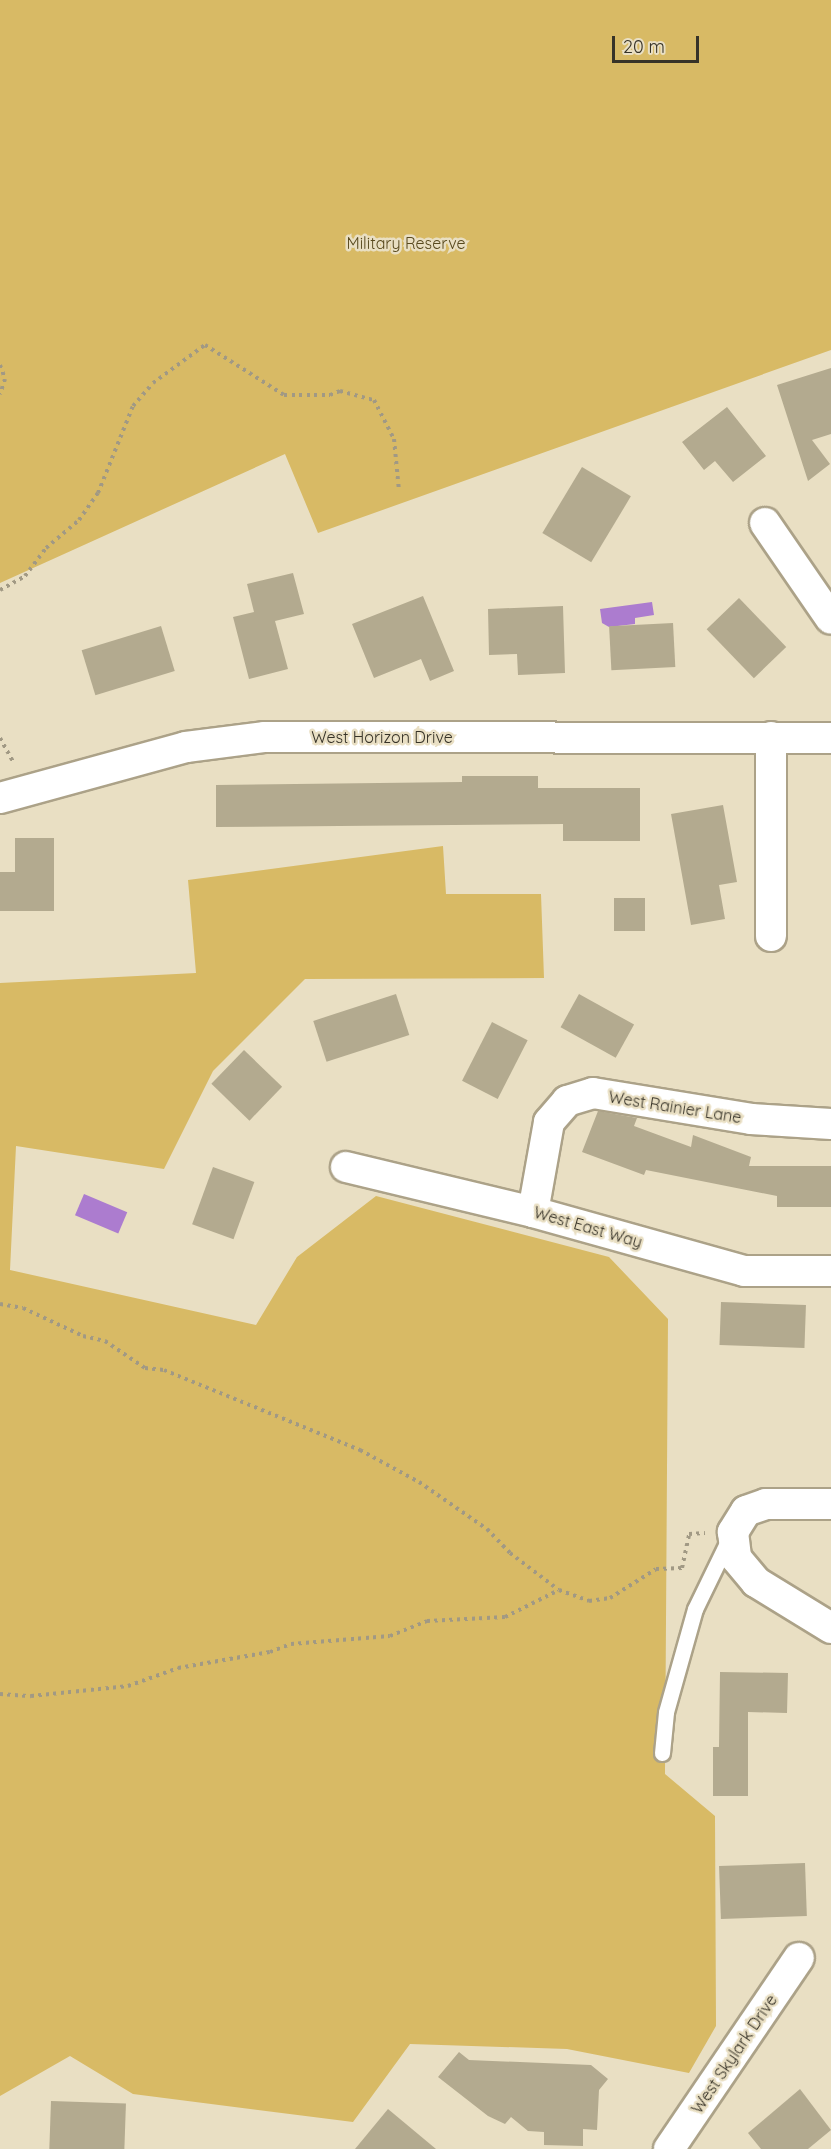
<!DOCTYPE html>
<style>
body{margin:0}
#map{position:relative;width:831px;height:2149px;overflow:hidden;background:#e9dfc3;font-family:Quicksand,sans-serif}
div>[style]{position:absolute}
.green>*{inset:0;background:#d8ba65}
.water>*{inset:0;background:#ac7ccf;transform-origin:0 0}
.building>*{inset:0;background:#b3aa8f;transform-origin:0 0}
.path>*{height:4px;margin-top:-2px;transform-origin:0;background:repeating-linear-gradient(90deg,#a19984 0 3px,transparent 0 7.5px)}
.roads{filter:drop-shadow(2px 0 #aca288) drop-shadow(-2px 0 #aca288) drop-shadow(0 2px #aca288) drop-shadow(0 -2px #aca288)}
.service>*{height:15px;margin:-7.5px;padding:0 7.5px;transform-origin:7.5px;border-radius:7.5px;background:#fff}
.minor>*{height:30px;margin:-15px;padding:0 15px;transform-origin:15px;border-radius:15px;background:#fff}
span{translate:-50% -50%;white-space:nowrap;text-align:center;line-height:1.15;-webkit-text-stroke:5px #e9dfc3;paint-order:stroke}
.park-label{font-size:16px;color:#58491e}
.street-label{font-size:16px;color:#373328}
.scale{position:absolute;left:612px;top:36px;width:87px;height:27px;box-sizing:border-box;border:3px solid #373328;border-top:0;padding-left:8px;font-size:18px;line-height:21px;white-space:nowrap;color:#373328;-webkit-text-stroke:4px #e9dfc3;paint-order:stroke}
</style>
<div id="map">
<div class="green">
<i style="clip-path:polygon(0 0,831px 0,831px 350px,318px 533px,285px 454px,0 583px)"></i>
<i style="clip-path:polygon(443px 846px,446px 894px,541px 894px,544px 978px,305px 979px,213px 1071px,164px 1169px,16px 1146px,10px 1270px,256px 1325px,297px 1257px,376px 1196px,609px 1257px,668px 1319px,665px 1774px,715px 1816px,716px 2026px,689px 2073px,567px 2049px,410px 2044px,353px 2122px,133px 2094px,70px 2056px,0 2096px,0 983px,196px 973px,188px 880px)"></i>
</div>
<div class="water">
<i style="clip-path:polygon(652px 602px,654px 615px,635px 618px,635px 624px,609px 627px,602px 623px,600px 609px)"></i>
<i style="left:84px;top:1194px;width:47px;height:23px;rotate:23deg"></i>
</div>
<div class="building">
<i style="clip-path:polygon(831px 368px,831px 434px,812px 440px,830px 464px,808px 481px,777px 385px)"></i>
<i style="clip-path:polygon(727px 407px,766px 456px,733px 482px,715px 461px,704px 470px,682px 442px)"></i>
<i style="left:582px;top:467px;width:57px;height:77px;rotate:31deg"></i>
<i style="clip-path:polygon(293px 573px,304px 614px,275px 621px,288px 669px,249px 679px,233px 617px,254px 612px,247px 584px)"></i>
<i style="clip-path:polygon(423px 596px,454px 671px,430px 681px,421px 659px,374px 678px,352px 624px)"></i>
<i style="left:739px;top:598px;width:68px;height:45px;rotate:46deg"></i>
<i style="clip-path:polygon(563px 606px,565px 673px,518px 675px,517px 654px,489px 655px,488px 609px)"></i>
<i style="left:673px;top:623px;width:44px;height:64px;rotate:87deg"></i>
<i style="left:161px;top:626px;width:47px;height:83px;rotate:73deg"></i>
<i style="clip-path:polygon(462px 776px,538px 776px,538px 788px,640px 788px,640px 841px,563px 841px,563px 824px,216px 827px,216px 785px,462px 782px)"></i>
<i style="clip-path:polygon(723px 805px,737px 882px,719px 885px,725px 919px,691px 925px,671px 814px)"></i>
<i style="clip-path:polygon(15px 838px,54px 838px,54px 911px,0 911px,0 872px,15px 872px)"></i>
<i style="left:614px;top:898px;width:31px;height:33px"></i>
<i style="left:396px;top:994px;width:43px;height:87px;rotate:72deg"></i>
<i style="left:579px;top:994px;width:63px;height:38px;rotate:29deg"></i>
<i style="left:492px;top:1022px;width:40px;height:66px;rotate:27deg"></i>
<i style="left:244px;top:1050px;width:53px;height:47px;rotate:44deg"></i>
<i style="clip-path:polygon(598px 1111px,637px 1118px,634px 1126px,691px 1147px,693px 1135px,751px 1157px,749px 1166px,831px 1166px,831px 1207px,777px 1207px,777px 1196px,646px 1170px,644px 1175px,582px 1152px)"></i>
<i style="left:213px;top:1167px;width:44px;height:61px;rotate:20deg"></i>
<i style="left:721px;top:1302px;width:85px;height:43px;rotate:2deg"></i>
<i style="clip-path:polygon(720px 1672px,788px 1673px,787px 1713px,748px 1712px,748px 1796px,713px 1796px,713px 1747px,719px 1747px)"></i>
<i style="left:805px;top:1863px;width:53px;height:86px;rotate:88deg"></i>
<i style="clip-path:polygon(459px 2052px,469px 2060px,591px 2065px,608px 2079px,599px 2090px,597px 2130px,583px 2129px,583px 2146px,544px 2145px,544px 2132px,528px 2131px,511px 2117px,505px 2124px,488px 2116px,438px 2077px)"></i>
<i style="clip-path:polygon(800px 2089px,831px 2130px,808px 2149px,761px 2149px,748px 2133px)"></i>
<i style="left:51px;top:2101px;width:75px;height:48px;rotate:2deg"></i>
<i style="clip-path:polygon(388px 2109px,436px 2149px,355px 2149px)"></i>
</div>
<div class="path">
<i style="left:0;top:365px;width:15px;rotate:70deg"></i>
<i style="left:5px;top:379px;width:16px;rotate:108deg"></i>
<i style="left:0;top:590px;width:29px;rotate:-29deg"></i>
<i style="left:25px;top:576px;width:35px;rotate:-53deg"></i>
<i style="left:46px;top:548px;width:43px;rotate:-40.3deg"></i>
<i style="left:79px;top:520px;width:33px;rotate:-55deg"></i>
<i style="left:98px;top:493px;width:94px;rotate:-68.1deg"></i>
<i style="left:133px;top:406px;width:30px;rotate:-49deg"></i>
<i style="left:153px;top:383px;width:64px;rotate:-36.2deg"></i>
<i style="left:205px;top:345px;width:93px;rotate:32.3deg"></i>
<i style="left:284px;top:395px;width:46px"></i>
<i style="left:330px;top:395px;width:11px;rotate:-22deg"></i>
<i style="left:340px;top:391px;width:35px;rotate:15deg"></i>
<i style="left:374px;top:400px;width:44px;rotate:62.9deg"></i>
<i style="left:394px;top:439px;width:52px;rotate:84.5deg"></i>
<i style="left:0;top:738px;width:29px;rotate:61deg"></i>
<i style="left:0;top:1304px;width:23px;rotate:10deg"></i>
<i style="left:23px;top:1308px;width:66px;rotate:25deg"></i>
<i style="left:83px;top:1336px;width:23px;rotate:13deg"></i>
<i style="left:105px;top:1341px;width:48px;rotate:34deg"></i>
<i style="left:145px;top:1368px;width:19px;rotate:6deg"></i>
<i style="left:164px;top:1370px;width:212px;rotate:22.2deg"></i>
<i style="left:360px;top:1450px;width:67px;rotate:28.5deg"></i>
<i style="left:419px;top:1482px;width:83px;rotate:34.7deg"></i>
<i style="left:487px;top:1529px;width:33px;rotate:46deg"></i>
<i style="left:510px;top:1553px;width:61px;rotate:37.1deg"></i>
<i style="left:0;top:1694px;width:31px;rotate:4deg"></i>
<i style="left:31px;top:1696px;width:98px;rotate:-5.9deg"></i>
<i style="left:128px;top:1686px;width:53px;rotate:-19.8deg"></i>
<i style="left:178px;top:1668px;width:93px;rotate:-9.9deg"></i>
<i style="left:270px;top:1652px;width:22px;rotate:-21deg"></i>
<i style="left:291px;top:1644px;width:99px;rotate:-4.6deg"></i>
<i style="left:390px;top:1636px;width:40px;rotate:-22deg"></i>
<i style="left:427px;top:1621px;width:78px;rotate:-2.9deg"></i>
<i style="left:505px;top:1617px;width:60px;rotate:-26.6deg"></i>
<i style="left:559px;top:1590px;width:32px;rotate:20deg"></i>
<i style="left:589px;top:1601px;width:21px;rotate:-8deg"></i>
<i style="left:610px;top:1598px;width:54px;rotate:-32.2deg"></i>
<i style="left:656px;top:1569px;width:26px;rotate:-2deg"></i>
<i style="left:682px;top:1568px;width:35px;rotate:-78deg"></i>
<i style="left:689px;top:1534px;width:16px;rotate:-4deg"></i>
</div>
<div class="roads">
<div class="service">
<i style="left:662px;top:1753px;width:41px;rotate:-84.4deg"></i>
<i style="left:666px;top:1712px;width:107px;rotate:-74.3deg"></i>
<i style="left:695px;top:1609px;width:80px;rotate:-64.1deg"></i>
</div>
<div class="minor">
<i style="left:765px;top:523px;width:116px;rotate:55.5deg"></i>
<i style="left:0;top:798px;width:193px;rotate:-15.3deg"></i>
<i style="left:186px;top:747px;width:80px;rotate:-7.2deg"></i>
<i style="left:265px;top:737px;width:566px;rotate:0.1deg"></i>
<i style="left:771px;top:936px;width:199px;rotate:-90deg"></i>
<i style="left:346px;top:1167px;width:192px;rotate:13.5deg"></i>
<i style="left:533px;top:1212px;width:219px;rotate:15.6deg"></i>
<i style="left:744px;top:1271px;width:87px"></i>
<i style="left:533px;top:1212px;width:91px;rotate:-79.9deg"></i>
<i style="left:549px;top:1122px;width:28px;rotate:-49deg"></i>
<i style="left:567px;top:1101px;width:27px;rotate:-17deg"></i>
<i style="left:593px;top:1093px;width:160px;rotate:9.3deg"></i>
<i style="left:751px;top:1119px;width:80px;rotate:3.6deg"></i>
<i style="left:831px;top:1504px;width:65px;rotate:180deg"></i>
<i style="left:766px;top:1504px;width:21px;rotate:161deg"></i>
<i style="left:746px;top:1511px;width:25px;rotate:122deg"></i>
<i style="left:733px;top:1532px;width:26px;rotate:83deg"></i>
<i style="left:736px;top:1558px;width:31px;rotate:50deg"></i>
<i style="left:756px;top:1582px;width:88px;rotate:31.5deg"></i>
<i style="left:669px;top:2149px;width:231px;rotate:-55.8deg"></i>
</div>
</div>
<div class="park-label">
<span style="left:406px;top:243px">Military Reserve</span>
</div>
<div class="street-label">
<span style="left:382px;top:737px">West Horizon Drive</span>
<span style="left:675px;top:1107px;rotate:9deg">West Rainier Lane</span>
<span style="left:588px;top:1227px;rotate:16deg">West East Way</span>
<span style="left:734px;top:2054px;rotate:-56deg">West Skylark Drive</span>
</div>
<div class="scale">20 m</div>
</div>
